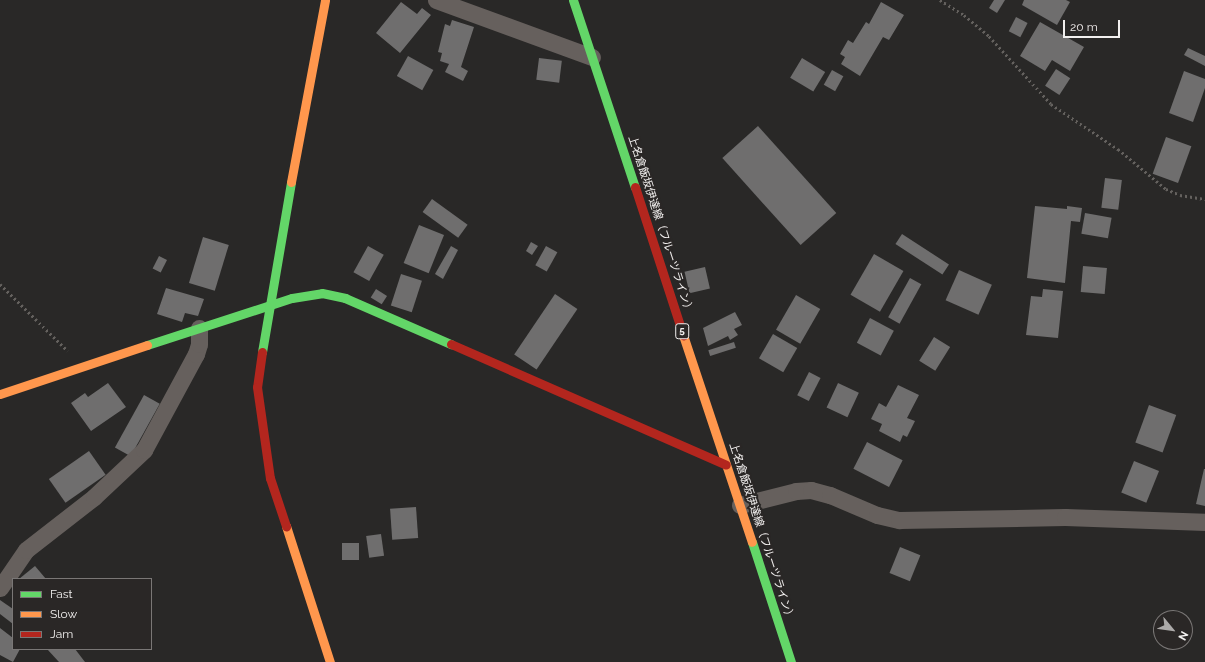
<!DOCTYPE html>
<meta charset="utf-8">
<style>
body{margin:0}
#map{position:relative;width:1205px;height:662px;overflow:hidden;background:#292827;font-family:Raleway,"Noto Sans JP",sans-serif}
div>[style]{position:absolute}
.building>*{inset:0;background:#6f6e6e;transform-origin:0 0}
.path>*{height:2.5px;margin-top:-1.25px;transform-origin:0;background:repeating-linear-gradient(90deg,#64615e 0 2px,transparent 0 5px)}
.street>*{height:17px;margin:-8.5px;padding:0 8.5px;transform-origin:8.5px;border-radius:8.5px;background:#66605d}
.fast>*{height:9px;margin:-4.5px;padding:0 4.5px;transform-origin:4.5px;border-radius:4.5px;background:#63d668}
.slow>*{height:9px;margin:-4.5px;padding:0 4.5px;transform-origin:4.5px;border-radius:4.5px;background:#ff974d}
.jam>*{height:9px;margin:-4.5px;padding:0 4.5px;transform-origin:4.5px;border-radius:4.5px;background:#b3261e}
span{translate:-50% -50%;white-space:nowrap;text-align:center;line-height:1.15;-webkit-text-stroke:4px #2a2726;paint-order:stroke}
.shield-label span{padding:1px 3px;background:#2a2726;border:1px solid;border-radius:3px;-webkit-text-stroke-width:0}
.shield-label{font-size:10px;color:#f2f0ef;font-weight:700}
.street-label{font-size:11px;color:#f2f0ef}
.legend{position:absolute;left:12px;top:578px;width:140px;height:72px;box-sizing:border-box;background:#2a2726;border:1px solid #7a7776;margin:0;padding:5px 7px;list-style:none;font-size:12px;color:#f2f0ef}
.legend li{display:flex;align-items:center;gap:8px;height:20px}
.legend b{width:20px;border:1px solid #7a7776}
.north{position:absolute;left:1153px;top:610px;width:40px;height:40px;box-sizing:border-box;background:#2a2726;border:1px solid #7a7776;border-radius:50%;rotate:119deg;font-size:11px;font-weight:700;line-height:16px;text-align:center;color:#f2f0ef}
.north::after{content:'';display:block;margin:auto;width:14px;height:18px;background:#acaaa9;clip-path:polygon(50% 0,100% 100%,50% 72%,0 100%)}
.scale{position:absolute;left:1063px;top:20px;width:57px;height:18px;box-sizing:border-box;border:2px solid #f2f0ef;border-top:0;padding-left:5px;font-size:12px;line-height:14px;white-space:nowrap;color:#f2f0ef;-webkit-text-stroke:3px #2a2726;paint-order:stroke}
</style>
<div id="map">
<div class="building">
<i style="clip-path:polygon(994px 0,1005px 0,997px 13px,989px 8px)"></i>
<i style="clip-path:polygon(1024px 0,1066px 0,1070px 2px,1057px 25px,1022px 5px)"></i>
<i style="clip-path:polygon(401px 2px,417px 14px,422px 8px,431px 15px,400px 53px,376px 33px)"></i>
<i style="clip-path:polygon(881px 2px,904px 15px,889px 40px,883px 37px,860px 76px,841px 64px,845px 57px,840px 54px,848px 40px,853px 43px,866px 22px,869px 24px)"></i>
<i style="left:1016px;top:17px;width:13px;height:16px;rotate:27deg"></i>
<i style="clip-path:polygon(452px 20px,474px 27px,461px 67px,468px 71px,463px 81px,445px 72px,449px 64px,440px 61px,442px 53px,438px 52px,445px 24px,450px 26px)"></i>
<i style="clip-path:polygon(1040px 22px,1084px 47px,1070px 71px,1052px 60px,1045px 71px,1020px 56px)"></i>
<i style="clip-path:polygon(1188px 48px,1205px 56px,1205px 66px,1184px 55px)"></i>
<i style="left:408px;top:56px;width:29px;height:23px;rotate:29deg"></i>
<i style="left:539px;top:58px;width:23px;height:22px;rotate:7deg"></i>
<i style="left:802px;top:58px;width:27px;height:23px;rotate:31deg"></i>
<i style="left:1056px;top:69px;width:17px;height:20px;rotate:33deg"></i>
<i style="left:832px;top:70px;width:13px;height:17px;rotate:29deg"></i>
<i style="clip-path:polygon(1184px 71px,1205px 79px,1205px 88px,1193px 122px,1169px 113px)"></i>
<i style="left:758px;top:126px;width:117px;height:48px;rotate:48deg"></i>
<i style="left:1166px;top:137px;width:27px;height:39px;rotate:20deg"></i>
<i style="left:1105px;top:178px;width:17px;height:30px;rotate:7deg"></i>
<i style="left:432px;top:199px;width:44px;height:16px;rotate:36deg"></i>
<i style="clip-path:polygon(1035px 206px,1067px 209px,1067px 206px,1082px 208px,1080px 222px,1071px 221px,1065px 283px,1027px 278px)"></i>
<i style="left:1085px;top:213px;width:27px;height:21px;rotate:10deg"></i>
<i style="left:419px;top:225px;width:27px;height:41px;rotate:22deg"></i>
<i style="left:902px;top:234px;width:56px;height:12px;rotate:33deg"></i>
<i style="left:203px;top:237px;width:27px;height:48px;rotate:17deg"></i>
<i style="clip-path:polygon(531px 242px,538px 246px,532px 255px,526px 251px)"></i>
<i style="left:368px;top:246px;width:18px;height:30px;rotate:29deg"></i>
<i style="clip-path:polygon(451px 246px,458px 250px,443px 279px,435px 274px)"></i>
<i style="left:546px;top:246px;width:13px;height:22px;rotate:29deg"></i>
<i style="left:874px;top:254px;width:34px;height:47px;rotate:30deg"></i>
<i style="left:159px;top:256px;width:9px;height:14px;rotate:27deg"></i>
<i style="left:1083px;top:266px;width:24px;height:26px;rotate:5deg"></i>
<i style="left:705px;top:267px;width:22px;height:21px;rotate:77deg"></i>
<i style="left:959px;top:270px;width:36px;height:33px;rotate:24deg"></i>
<i style="left:401px;top:274px;width:22px;height:33px;rotate:18deg"></i>
<i style="left:910px;top:278px;width:13px;height:45px;rotate:29deg"></i>
<i style="clip-path:polygon(166px 288px,204px 299px,198px 316px,185px 313px,182px 322px,157px 314px)"></i>
<i style="left:376px;top:289px;width:13px;height:10px;rotate:32deg"></i>
<i style="clip-path:polygon(1043px 289px,1063px 291px,1058px 338px,1026px 335px,1031px 296px,1042px 297px)"></i>
<i style="left:555px;top:294px;width:27px;height:73px;rotate:34deg"></i>
<i style="left:796px;top:295px;width:28px;height:40px;rotate:30deg"></i>
<i style="clip-path:polygon(735px 312px,742px 325px,734px 329px,738px 335px,730px 340px,728px 336px,708px 346px,703px 328px)"></i>
<i style="left:870px;top:318px;width:27px;height:28px;rotate:28deg"></i>
<i style="left:773px;top:334px;width:28px;height:28px;rotate:30deg"></i>
<i style="left:934px;top:337px;width:19px;height:28px;rotate:32deg"></i>
<i style="left:734px;top:342px;width:6px;height:27px;rotate:72deg"></i>
<i style="left:809px;top:372px;width:13px;height:26px;rotate:27deg"></i>
<i style="clip-path:polygon(108px 383px,126px 407px,91px 431px,71px 403px,85px 393px,88px 397px)"></i>
<i style="left:838px;top:383px;width:23px;height:27px;rotate:25deg"></i>
<i style="clip-path:polygon(898px 385px,919px 395px,907px 418px,915px 421px,907px 437px,903px 435px,900px 442px,879px 431px,882px 424px,871px 419px,879px 403px,886px 407px)"></i>
<i style="left:144px;top:395px;width:18px;height:60px;rotate:29deg"></i>
<i style="left:1149px;top:405px;width:29px;height:40px;rotate:20deg"></i>
<i style="left:867px;top:442px;width:40px;height:30px;rotate:27deg"></i>
<i style="left:89px;top:451px;width:29px;height:49px;rotate:55deg"></i>
<i style="left:1134px;top:461px;width:27px;height:34px;rotate:22deg"></i>
<i style="clip-path:polygon(1204px 469px,1205px 469px,1205px 506px,1196px 504px)"></i>
<i style="left:416px;top:507px;width:31px;height:26px;rotate:86deg"></i>
<i style="left:381px;top:534px;width:22px;height:15px;rotate:82deg"></i>
<i style="left:342px;top:543px;width:17px;height:17px"></i>
<i style="left:900px;top:547px;width:22px;height:28px;rotate:22deg"></i>
<i style="clip-path:polygon(35px 566px,46px 579px,19px 579px)"></i>
<i style="clip-path:polygon(0 600px,13px 609px,13px 624px,0 614px)"></i>
<i style="clip-path:polygon(0 628px,13px 638px,13px 649px,20px 649px,13px 662px,0 655px)"></i>
<i style="clip-path:polygon(47px 649px,75px 649px,85px 662px,59px 662px)"></i>
</div>
<div class="path">
<i style="left:940px;top:0;width:28px;rotate:32deg"></i>
<i style="left:964px;top:15px;width:33px;rotate:40deg"></i>
<i style="left:989px;top:36px;width:92px;rotate:47.6deg"></i>
<i style="left:1051px;top:104px;width:81px;rotate:33.9deg"></i>
<i style="left:1118px;top:149px;width:62px;rotate:39.8deg"></i>
<i style="left:1166px;top:189px;width:15px;rotate:23deg"></i>
<i style="left:1180px;top:195px;width:25px;rotate:9deg"></i>
<i style="left:0;top:284px;width:95px;rotate:44.6deg"></i>
</div>
<div class="street">
<i style="left:436px;top:0;width:166px;rotate:20.1deg"></i>
<i style="left:740px;top:505px;width:58px;rotate:-14deg"></i>
<i style="left:796px;top:491px;width:15px;rotate:-4deg"></i>
<i style="left:811px;top:490px;width:20px;rotate:15deg"></i>
<i style="left:830px;top:495px;width:51px;rotate:23.1deg"></i>
<i style="left:877px;top:515px;width:23px;rotate:13deg"></i>
<i style="left:899px;top:520px;width:166px;rotate:-1deg"></i>
<i style="left:1065px;top:517px;width:140px;rotate:2deg"></i>
<i style="left:0;top:588px;width:46px;rotate:-55.6deg"></i>
<i style="left:26px;top:550px;width:86px;rotate:-37.9deg"></i>
<i style="left:94px;top:497px;width:69px;rotate:-43.2deg"></i>
<i style="left:144px;top:450px;width:109px;rotate:-61.6deg"></i>
<i style="left:196px;top:354px;width:10px;rotate:-73deg"></i>
<i style="left:199px;top:344px;width:16px;rotate:-90deg"></i>
</div>
<div class="fast">
<i style="left:573px;top:0;width:197px;rotate:71.7deg"></i>
<i style="left:147px;top:345px;width:152px;rotate:-18deg"></i>
<i style="left:292px;top:298px;width:30px;rotate:-9deg"></i>
<i style="left:322px;top:293px;width:24px;rotate:12deg"></i>
<i style="left:345px;top:298px;width:116px;rotate:23.5deg"></i>
<i style="left:262px;top:352px;width:172px;rotate:-80.3deg"></i>
<i style="left:752px;top:542px;width:126px;rotate:72deg"></i>
</div>
<div class="slow">
<i style="left:291px;top:182px;width:185px;rotate:-79.4deg"></i>
<i style="left:683px;top:335px;width:218px;rotate:71.6deg"></i>
<i style="left:0;top:394px;width:155px;rotate:-18.4deg"></i>
<i style="left:286px;top:526px;width:143px;rotate:72.1deg"></i>
</div>
<div class="jam">
<i style="left:635px;top:187px;width:156px;rotate:72deg"></i>
<i style="left:451px;top:344px;width:300px;rotate:23.7deg"></i>
<i style="left:262px;top:352px;width:35px;rotate:98deg"></i>
<i style="left:257px;top:387px;width:92px;rotate:81.9deg"></i>
<i style="left:270px;top:478px;width:51px;rotate:71.6deg"></i>
</div>
<div class="shield-label">
<span style="left:682px;top:331px">5</span>
</div>
<div class="street-label">
<span style="left:660px;top:225px;rotate:72deg">上名倉飯坂伊達線（フルーツライン）</span>
<span style="left:761px;top:532px;rotate:72deg">上名倉飯坂伊達線（フルーツライン）</span>
</div>
<ul class="legend">
<li><b style="height:5px;background:#63d668"></b>Fast</li>
<li><b style="height:5px;background:#ff974d"></b>Slow</li>
<li><b style="height:5px;background:#b3261e"></b>Jam</li>
</ul>
<div class="north">N</div>
<div class="scale">20 m</div>
</div>
